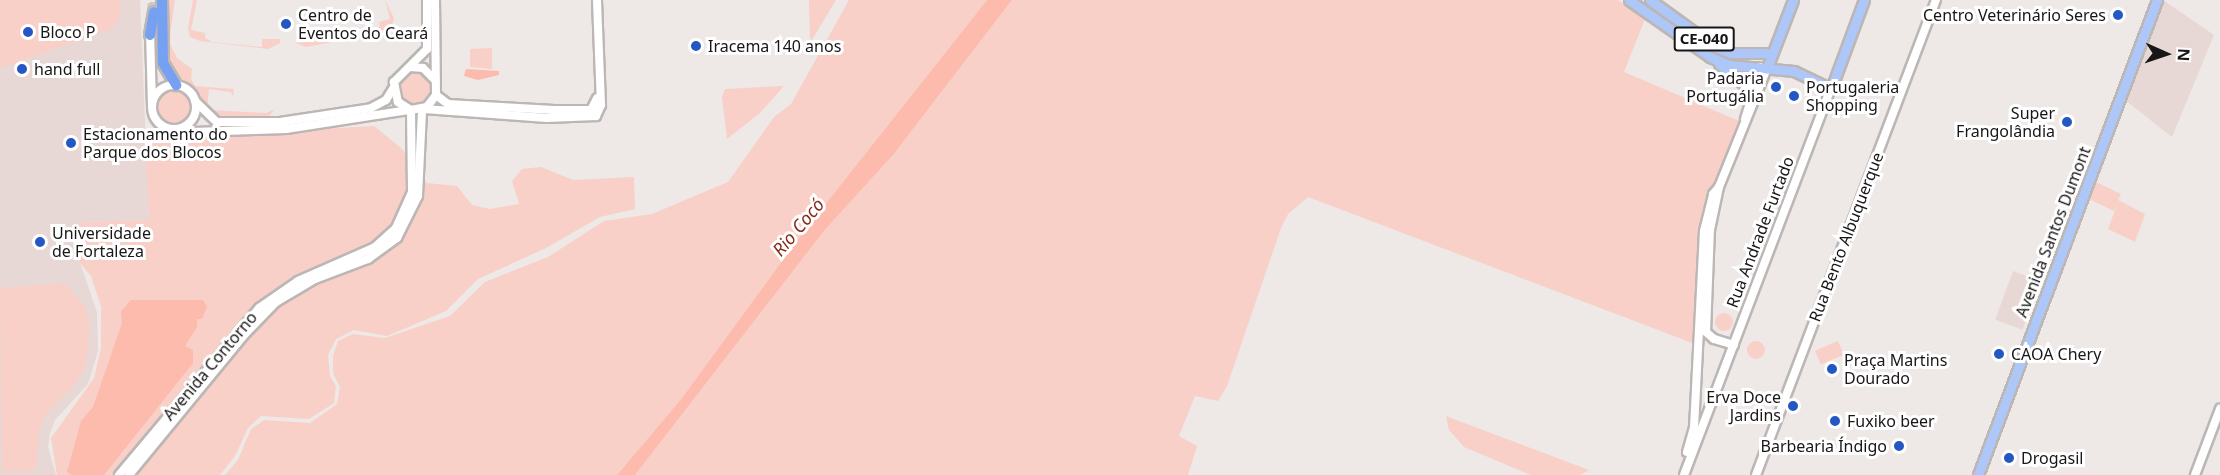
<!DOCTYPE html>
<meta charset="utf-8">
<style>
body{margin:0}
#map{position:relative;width:2220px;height:475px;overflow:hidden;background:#eee8e7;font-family:"Noto Sans",sans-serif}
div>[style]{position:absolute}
.built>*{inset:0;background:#e7d8d5;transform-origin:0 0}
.green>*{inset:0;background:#f8d0c7;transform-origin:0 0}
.round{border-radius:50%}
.water>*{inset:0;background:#fcbbad}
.secondary-tunnel>*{height:8px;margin-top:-4px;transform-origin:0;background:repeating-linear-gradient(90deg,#cec8c8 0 8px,transparent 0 12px)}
.highway-tunnel>*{height:10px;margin-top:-5px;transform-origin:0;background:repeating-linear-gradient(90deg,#cec8c8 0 10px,transparent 0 15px)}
.roads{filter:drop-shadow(2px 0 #bcb6b5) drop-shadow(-2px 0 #bcb6b5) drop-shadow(0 2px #bcb6b5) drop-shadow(0 -2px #bcb6b5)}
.secondary>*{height:8px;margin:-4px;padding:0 4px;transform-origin:4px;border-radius:4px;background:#fff}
.secondary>.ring{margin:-4px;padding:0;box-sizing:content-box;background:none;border:8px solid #fff;border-radius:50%}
.primary>*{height:9px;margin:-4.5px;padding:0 4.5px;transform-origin:4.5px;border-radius:4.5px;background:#adc7f8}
.highway>*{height:10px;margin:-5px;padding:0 5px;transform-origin:5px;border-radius:5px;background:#76a1f3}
.dots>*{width:16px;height:16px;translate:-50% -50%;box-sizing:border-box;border:3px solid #fff;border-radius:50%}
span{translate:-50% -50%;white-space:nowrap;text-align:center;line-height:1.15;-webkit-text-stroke:6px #fff;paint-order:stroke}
.shield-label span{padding:2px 4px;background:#fff;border:2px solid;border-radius:4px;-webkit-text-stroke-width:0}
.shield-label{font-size:15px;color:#181616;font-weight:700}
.poi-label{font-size:16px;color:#181616}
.left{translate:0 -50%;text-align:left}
.right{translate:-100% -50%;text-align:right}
.street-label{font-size:16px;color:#181616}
.water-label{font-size:18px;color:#862b19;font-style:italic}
.north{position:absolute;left:2136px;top:24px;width:60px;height:60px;-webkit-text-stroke:4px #fff;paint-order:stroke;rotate:93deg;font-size:16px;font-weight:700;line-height:24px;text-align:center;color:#181616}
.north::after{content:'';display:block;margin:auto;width:21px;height:27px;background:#181616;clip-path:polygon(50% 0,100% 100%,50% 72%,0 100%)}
</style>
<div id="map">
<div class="built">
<i style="clip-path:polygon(0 0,140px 0,149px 220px,79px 222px,80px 263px,97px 312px,98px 351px,88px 384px,55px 420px,50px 433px,48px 447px,56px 475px,0 475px)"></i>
<i style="clip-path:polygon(2163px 0,2214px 35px,2172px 137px,2125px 100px)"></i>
<i style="left:2013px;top:271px;width:29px;height:52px;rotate:20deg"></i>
</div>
<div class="green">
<i style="clip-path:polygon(0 0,120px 0,121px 14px,112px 29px,0 68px)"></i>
<i style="clip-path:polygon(169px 0,175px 0,169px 42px,177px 58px,192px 69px,191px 79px,195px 86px,234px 89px,233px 97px,231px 92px,209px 89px,207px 110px,266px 113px,275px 109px,267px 118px,215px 116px,207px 111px,195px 89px,171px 71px,165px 29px)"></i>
<i style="clip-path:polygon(193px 0,197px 0,191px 30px,205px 33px,205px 38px,212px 42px,262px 47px,262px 39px,280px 39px,280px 36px,280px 43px,268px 49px,200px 41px,190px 37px,188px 29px)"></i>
<i style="clip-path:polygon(385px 0,394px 18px,391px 28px,373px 38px,359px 37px,306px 47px,295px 43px,348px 38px,348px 35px,370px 31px,380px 26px,379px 22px,390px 19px)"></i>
<i style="clip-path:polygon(809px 0,836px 0,812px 40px,810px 39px)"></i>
<i style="clip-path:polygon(849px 0,987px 0,801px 235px,682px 398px,617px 475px,225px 475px,238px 460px,251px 429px,264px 420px,310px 423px,337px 404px,340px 387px,333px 373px,333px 356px,338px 341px,353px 334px,385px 338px,450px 316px,485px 282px,548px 257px,604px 221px,652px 214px,728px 182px,774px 117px,791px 104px)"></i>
<i style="clip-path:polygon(1012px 0,1618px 0,1645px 19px,1624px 72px,1739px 121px,1711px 197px,1695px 344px,1308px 197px,1288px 214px,1281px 228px,1227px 386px,1218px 401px,1195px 396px,1179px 436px,1197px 446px,1188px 475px,635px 475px,824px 231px,893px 155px)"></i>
<i style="clip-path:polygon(492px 48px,492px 69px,470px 67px,470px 49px)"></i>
<i class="round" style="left:398px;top:71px;width:34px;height:34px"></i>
<i style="clip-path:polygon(784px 86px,760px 113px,727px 139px,722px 97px,725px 89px)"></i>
<i class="round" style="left:156px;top:90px;width:36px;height:36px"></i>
<i style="clip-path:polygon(374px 126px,401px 148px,427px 183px,457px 186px,472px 205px,490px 209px,519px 204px,512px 181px,522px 169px,541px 167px,573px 180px,634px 177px,635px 209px,600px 217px,546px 248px,478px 279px,446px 311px,387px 336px,354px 330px,336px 339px,328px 355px,330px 376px,336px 386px,334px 403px,309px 419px,261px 416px,248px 428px,235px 456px,220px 475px,57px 475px,51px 438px,94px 378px,101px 348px,101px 306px,91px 276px,80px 263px,79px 222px,149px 220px,145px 138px)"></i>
<i style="clip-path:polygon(2096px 182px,2121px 194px,2118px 200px,2145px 214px,2135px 242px,2108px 229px,2117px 205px,2114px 211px,2089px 199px)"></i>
<i style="clip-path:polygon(65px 283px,86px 309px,90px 330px,85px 367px,75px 384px,46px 414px,39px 431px,37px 464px,32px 471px,2px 471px,0 288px)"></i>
<i class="round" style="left:1715px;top:313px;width:18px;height:18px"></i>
<i style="left:1838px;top:341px;width:15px;height:25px;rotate:67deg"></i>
<i class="round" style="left:1747px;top:341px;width:18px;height:18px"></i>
<i style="clip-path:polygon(1446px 416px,1451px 418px,1589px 470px,1580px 475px,1531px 475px,1464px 447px,1449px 430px)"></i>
</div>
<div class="water">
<i style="clip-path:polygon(987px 0,1012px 0,893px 155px,824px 231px,635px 475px,617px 475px,682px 398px,801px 235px)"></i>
<i style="clip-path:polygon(466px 69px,499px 71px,499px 75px,478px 80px,464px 76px)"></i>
<i style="clip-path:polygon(131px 300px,203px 300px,207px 307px,202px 319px,197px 319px,197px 327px,185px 346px,193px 350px,193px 363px,104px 475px,71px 475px,67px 472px,81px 421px,93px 407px,122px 323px,121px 311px)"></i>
</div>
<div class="secondary-tunnel">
<i style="left:151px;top:11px;width:11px;rotate:-85deg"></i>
</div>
<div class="highway-tunnel">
<i style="left:154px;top:12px;width:12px;rotate:-85deg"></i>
</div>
<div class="roads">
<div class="secondary">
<i style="left:427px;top:0;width:49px;rotate:90deg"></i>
<i style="left:427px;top:49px;width:47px;rotate:135deg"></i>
<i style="left:394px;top:82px;width:20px;rotate:79deg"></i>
<i style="left:398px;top:102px;width:15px;rotate:32deg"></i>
<i style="left:411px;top:110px;width:16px;rotate:-11deg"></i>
<i style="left:427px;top:107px;width:15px;rotate:-53deg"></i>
<i style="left:436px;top:95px;width:95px;rotate:-90.6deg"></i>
<i style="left:150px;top:30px;width:77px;rotate:88.5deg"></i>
<i style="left:410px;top:67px;width:13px;rotate:4deg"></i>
<i style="left:423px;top:68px;width:18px;rotate:45deg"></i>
<i class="ring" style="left:152px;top:85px;width:36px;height:36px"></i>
<i style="left:436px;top:95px;width:15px;rotate:37deg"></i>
<i style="left:448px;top:104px;width:106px;rotate:3.2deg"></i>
<i style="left:554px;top:110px;width:37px"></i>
<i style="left:591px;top:110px;width:13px;rotate:-63deg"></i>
<i style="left:195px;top:101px;width:30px;rotate:44deg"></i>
<i style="left:217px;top:122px;width:63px"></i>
<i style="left:280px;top:122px;width:92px;rotate:-8.7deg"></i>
<i style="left:371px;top:108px;width:17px;rotate:-28deg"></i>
<i style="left:386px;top:100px;width:13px;rotate:-58deg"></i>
<i style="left:424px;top:109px;width:123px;rotate:4.2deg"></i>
<i style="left:547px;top:118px;width:49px;rotate:-2.3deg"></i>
<i style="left:596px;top:116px;width:12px;rotate:-66deg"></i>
<i style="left:601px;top:105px;width:105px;rotate:-92.2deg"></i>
<i style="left:1745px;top:119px;width:54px;rotate:-72.9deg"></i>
<i style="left:179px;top:129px;width:13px;rotate:13deg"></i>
<i style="left:192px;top:132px;width:94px;rotate:-1.8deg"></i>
<i style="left:286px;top:129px;width:124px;rotate:-8.8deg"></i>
<i style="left:1734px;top:345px;width:21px;rotate:-163deg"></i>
<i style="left:1714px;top:339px;width:11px;rotate:-139deg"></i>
<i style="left:1706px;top:332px;width:102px;rotate:-87.8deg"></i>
<i style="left:1710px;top:230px;width:44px;rotate:-78.2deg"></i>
<i style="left:1719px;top:187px;width:128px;rotate:-68deg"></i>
<i style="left:1687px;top:452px;width:25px;rotate:-74deg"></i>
<i style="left:1694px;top:428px;width:197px;rotate:-87.1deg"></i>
<i style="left:1704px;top:231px;width:38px;rotate:-76deg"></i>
<i style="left:1713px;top:194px;width:9px;rotate:-49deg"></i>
<i style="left:119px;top:475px;width:218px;rotate:-50deg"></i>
<i style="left:259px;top:308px;width:47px;rotate:-34.7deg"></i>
<i style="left:298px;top:281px;width:84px;rotate:-23.8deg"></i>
<i style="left:375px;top:247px;width:28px;rotate:-42deg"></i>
<i style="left:396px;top:228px;width:39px;rotate:-66deg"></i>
<i style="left:412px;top:192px;width:82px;rotate:-90.7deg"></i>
<i style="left:129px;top:475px;width:181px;rotate:-50.6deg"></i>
<i style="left:244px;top:335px;width:46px;rotate:-45.9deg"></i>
<i style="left:276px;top:302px;width:45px;rotate:-30.5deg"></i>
<i style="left:315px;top:279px;width:57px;rotate:-20.7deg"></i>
<i style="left:368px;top:259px;width:36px;rotate:-36deg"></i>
<i style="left:397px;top:238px;width:47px;rotate:-63.4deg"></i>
<i style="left:418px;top:196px;width:86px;rotate:-87.3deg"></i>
<i style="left:1684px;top:475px;width:413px;rotate:-69.2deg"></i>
<i style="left:1756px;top:475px;width:508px;rotate:-69.25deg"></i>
<i style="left:2195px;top:475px;width:71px;rotate:-69.3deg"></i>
</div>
<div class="primary">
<i style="left:1629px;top:0;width:99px;rotate:35.1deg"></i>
<i style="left:1710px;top:57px;width:21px;rotate:23deg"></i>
<i style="left:1729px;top:65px;width:65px;rotate:5.3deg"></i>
<i style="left:1794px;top:71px;width:41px;rotate:25.9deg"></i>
<i style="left:1831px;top:89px;width:95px;rotate:-69.7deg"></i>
<i style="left:1650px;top:0;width:80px;rotate:35.9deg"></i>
<i style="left:1715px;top:47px;width:17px;rotate:21deg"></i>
<i style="left:1731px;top:53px;width:35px"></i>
<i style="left:1719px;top:64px;width:43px;rotate:39.3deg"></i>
<i style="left:1767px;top:68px;width:73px;rotate:-69.1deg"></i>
<i style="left:1978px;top:475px;width:508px;rotate:-69.35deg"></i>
</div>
<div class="highway">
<i style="left:162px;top:0;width:63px;rotate:89.1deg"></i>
<i style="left:163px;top:63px;width:26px;rotate:59deg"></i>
<i style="left:150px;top:35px;width:23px;rotate:-80deg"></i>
</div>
</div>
<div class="dots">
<i style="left:2118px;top:15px;background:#2457c4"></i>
<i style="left:286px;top:24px;background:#2457c4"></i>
<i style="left:28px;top:32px;background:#2457c4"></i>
<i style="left:696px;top:46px;background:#2457c4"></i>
<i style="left:22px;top:69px;background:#2457c4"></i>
<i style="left:1776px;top:87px;background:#2457c4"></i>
<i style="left:1794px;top:96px;background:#2457c4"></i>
<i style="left:2067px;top:122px;background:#2457c4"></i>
<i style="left:71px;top:143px;background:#2457c4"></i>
<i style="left:40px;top:242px;background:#2457c4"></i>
<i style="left:1999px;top:354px;background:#2457c4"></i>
<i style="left:1832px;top:369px;background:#2457c4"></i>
<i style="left:1793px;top:406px;background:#2457c4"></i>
<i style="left:1835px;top:421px;background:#2457c4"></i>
<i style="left:1899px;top:446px;background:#2457c4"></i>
<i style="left:2009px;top:458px;background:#2457c4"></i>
</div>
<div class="shield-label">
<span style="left:1704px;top:39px">CE-040</span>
</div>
<div class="poi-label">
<span class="left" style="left:298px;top:24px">Centro de<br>Eventos do Ceará</span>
<span class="right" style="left:2106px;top:15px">Centro Veterinário Seres</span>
<span class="left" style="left:40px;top:32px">Bloco P</span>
<span class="left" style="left:708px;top:46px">Iracema 140 anos</span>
<span class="left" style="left:34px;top:69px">hand full</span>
<span class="right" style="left:1764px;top:87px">Padaria<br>Portugália</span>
<span class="left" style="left:1806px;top:96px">Portugaleria<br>Shopping</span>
<span class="right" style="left:2055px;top:122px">Super<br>Frangolândia</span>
<span class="left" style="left:83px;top:143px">Estacionamento do<br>Parque dos Blocos</span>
<span class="left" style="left:52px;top:242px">Universidade<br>de Fortaleza</span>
<span class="left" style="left:2011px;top:354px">CAOA Chery</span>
<span class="left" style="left:1844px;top:369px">Praça Martins<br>Dourado</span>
<span class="right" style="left:1781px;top:406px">Erva Doce<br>Jardins</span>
<span class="left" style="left:1847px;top:421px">Fuxiko beer</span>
<span class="right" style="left:1887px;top:446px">Barbearia Índigo</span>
<span class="left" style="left:2021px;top:458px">Drogasil</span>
</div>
<div class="street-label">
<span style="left:1760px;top:232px;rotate:-69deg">Rua Andrade Furtado</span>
<span style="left:2053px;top:232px;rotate:-69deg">Avenida Santos Dumont</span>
<span style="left:1846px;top:237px;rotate:-69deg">Rua Bento Albuquerque</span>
<span style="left:210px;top:366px;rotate:-50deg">Avenida Contorno</span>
</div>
<div class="water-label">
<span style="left:798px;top:227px;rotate:-50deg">Rio Cocó</span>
</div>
<div class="north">N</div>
</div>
